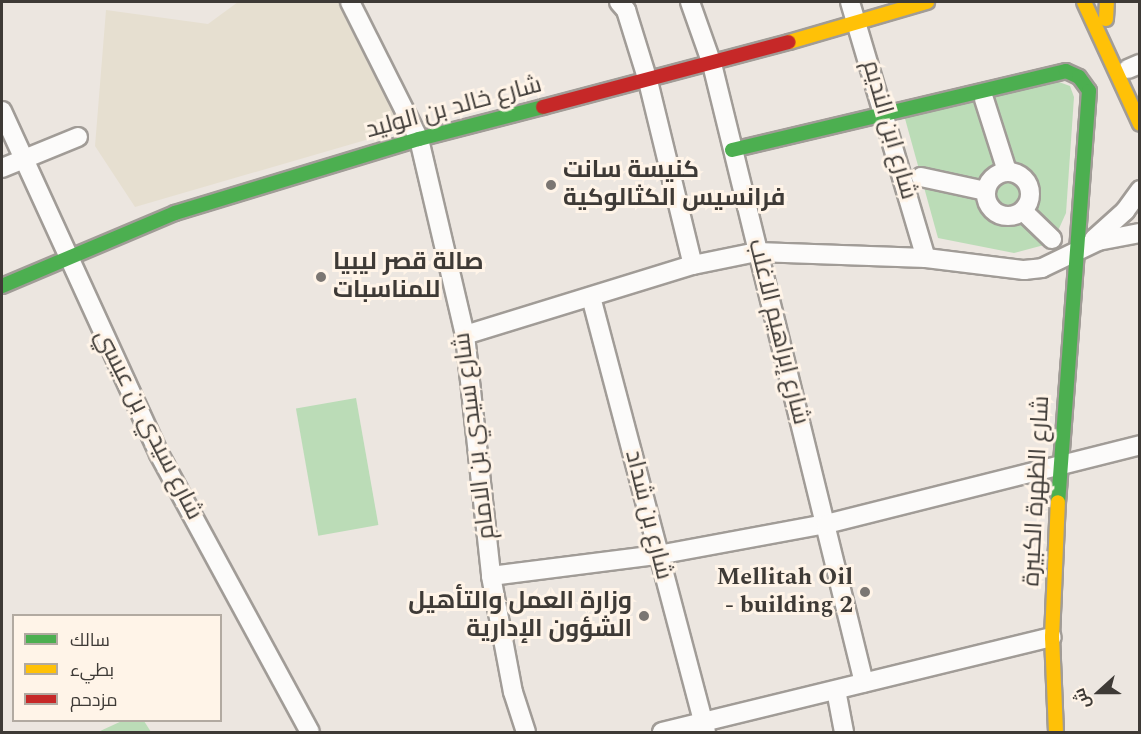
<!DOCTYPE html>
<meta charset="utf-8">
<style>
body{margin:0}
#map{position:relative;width:1141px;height:734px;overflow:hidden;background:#ece6e0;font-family:Spectral,Cairo,serif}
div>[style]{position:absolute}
.industrial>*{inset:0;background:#e6dfd0}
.green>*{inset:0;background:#bbdcb7;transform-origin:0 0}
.roads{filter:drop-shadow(2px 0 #a19c97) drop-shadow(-2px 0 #a19c97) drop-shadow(0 2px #a19c97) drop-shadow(0 -2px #a19c97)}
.street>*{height:18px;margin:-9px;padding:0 9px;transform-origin:9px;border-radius:9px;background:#fcfbfa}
.street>.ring{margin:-9px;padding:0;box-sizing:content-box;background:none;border:18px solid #fcfbfa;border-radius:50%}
.fast>*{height:14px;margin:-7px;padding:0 7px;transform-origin:7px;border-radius:7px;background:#4caf50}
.slow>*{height:14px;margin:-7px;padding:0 7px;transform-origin:7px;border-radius:7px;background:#ffc107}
.jam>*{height:14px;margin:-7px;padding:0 7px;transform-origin:7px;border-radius:7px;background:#c62828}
.dots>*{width:16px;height:16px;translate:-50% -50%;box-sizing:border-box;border:3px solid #fff4e8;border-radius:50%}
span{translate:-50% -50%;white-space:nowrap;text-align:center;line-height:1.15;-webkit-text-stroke:6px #fff4e8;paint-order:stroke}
.street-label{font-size:24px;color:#3e3a36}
.poi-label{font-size:24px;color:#3e3a36;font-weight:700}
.left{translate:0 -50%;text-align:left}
.right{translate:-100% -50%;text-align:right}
.frame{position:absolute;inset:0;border:3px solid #3e3a36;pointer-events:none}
.legend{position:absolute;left:12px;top:614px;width:210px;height:108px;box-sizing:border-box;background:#fff4e8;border:2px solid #b2aaa1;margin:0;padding:8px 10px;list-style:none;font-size:18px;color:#3e3a36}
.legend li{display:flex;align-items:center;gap:12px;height:30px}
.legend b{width:30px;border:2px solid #b2aaa1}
.north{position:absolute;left:1069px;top:662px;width:60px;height:60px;-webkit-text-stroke:4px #fff4e8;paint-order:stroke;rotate:249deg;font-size:16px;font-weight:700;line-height:24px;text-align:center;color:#3e3a36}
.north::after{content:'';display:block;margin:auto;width:21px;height:27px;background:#3e3a36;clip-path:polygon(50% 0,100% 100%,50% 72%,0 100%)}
</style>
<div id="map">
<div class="industrial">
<i style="clip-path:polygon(238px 2px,344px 2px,407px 128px,135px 207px,95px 146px,106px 10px,208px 24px)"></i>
</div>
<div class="green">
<i style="clip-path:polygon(1059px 82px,1070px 86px,1074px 97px,1066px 213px,1057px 233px,1044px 245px,1014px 253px,938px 238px,904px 115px)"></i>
<i style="left:356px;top:398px;width:129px;height:61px;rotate:80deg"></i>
<i style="clip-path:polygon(124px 720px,144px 721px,151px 732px,98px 732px)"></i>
</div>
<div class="roads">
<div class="street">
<i style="left:350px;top:2px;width:153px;rotate:63.3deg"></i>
<i style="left:419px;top:139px;width:201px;rotate:76.8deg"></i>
<i style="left:465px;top:335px;width:242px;rotate:83.8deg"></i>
<i style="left:491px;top:576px;width:118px;rotate:79.3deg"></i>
<i style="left:513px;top:692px;width:42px;rotate:72deg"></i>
<i style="left:619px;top:2px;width:11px;rotate:49deg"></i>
<i style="left:626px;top:10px;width:74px;rotate:72.8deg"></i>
<i style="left:648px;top:81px;width:189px;rotate:76.3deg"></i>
<i style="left:690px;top:2px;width:66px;rotate:70.5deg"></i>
<i style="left:712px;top:64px;width:637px;rotate:76.2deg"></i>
<i style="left:850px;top:2px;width:267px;rotate:73.5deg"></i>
<i style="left:1128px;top:69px;width:13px;rotate:-23deg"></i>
<i style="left:984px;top:99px;width:76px;rotate:72.3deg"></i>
<i style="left:2px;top:111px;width:377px;rotate:65.4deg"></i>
<i style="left:159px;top:454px;width:316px;rotate:61.5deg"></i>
<i style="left:2px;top:168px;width:82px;rotate:-22.2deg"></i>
<i class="ring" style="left:986px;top:172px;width:26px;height:26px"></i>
<i style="left:921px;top:177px;width:66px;rotate:12.3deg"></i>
<i style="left:1024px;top:212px;width:39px;rotate:44deg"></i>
<i style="left:1094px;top:239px;width:42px;rotate:-42.1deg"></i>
<i style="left:1125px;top:211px;width:26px;rotate:-54deg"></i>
<i style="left:591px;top:297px;width:450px;rotate:75.2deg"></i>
<i style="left:465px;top:335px;width:239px;rotate:-17.1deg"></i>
<i style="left:693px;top:265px;width:65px;rotate:-11.5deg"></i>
<i style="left:757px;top:252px;width:169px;rotate:2deg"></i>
<i style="left:926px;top:258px;width:99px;rotate:7deg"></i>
<i style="left:1024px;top:270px;width:18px;rotate:-6deg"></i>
<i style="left:1042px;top:268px;width:62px;rotate:-25.7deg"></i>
<i style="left:1098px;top:241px;width:43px;rotate:-10.8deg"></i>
<i style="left:491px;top:576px;width:168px;rotate:-7.2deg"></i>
<i style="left:658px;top:555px;width:171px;rotate:-10.5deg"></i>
<i style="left:826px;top:524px;width:324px;rotate:-14.1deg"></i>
<i style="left:836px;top:690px;width:43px;rotate:79.2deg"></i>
<i style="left:662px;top:732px;width:401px;rotate:-13.7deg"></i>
</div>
<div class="fast">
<i style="left:732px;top:150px;width:343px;rotate:-13.3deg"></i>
<i style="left:1066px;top:71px;width:14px;rotate:25deg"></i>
<i style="left:1079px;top:77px;width:17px;rotate:54deg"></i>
<i style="left:1089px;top:91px;width:412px;rotate:94.3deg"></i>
<i style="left:2px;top:286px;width:188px;rotate:-22.9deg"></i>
<i style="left:175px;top:213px;width:255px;rotate:-16.9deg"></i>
<i style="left:419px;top:139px;width:128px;rotate:-14.5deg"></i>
</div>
<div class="slow">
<i style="left:1084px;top:2px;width:134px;rotate:65.3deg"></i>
<i style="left:1106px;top:19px;width:17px;rotate:-87deg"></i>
<i style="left:789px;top:42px;width:144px;rotate:-16.2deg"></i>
<i style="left:1056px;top:732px;width:95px;rotate:-92.4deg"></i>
<i style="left:1052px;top:637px;width:135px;rotate:-87.5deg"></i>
</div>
<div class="jam">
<i style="left:543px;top:107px;width:254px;rotate:-14.8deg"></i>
</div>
</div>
<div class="dots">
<i style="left:551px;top:185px;background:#7b7672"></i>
<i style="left:321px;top:277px;background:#7b7672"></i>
<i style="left:865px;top:592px;background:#7b7672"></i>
<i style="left:644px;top:616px;background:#7b7672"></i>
</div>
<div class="street-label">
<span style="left:454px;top:108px;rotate:-15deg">شارع خالد بن الوليد</span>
<span style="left:889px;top:130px;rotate:74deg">شارع ابن النديم</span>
<span style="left:778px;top:332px;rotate:76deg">شارع إبراهيم الاغلب</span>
<span style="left:148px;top:425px;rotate:63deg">شارع سيدي بن عيسي</span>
<span style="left:475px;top:436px;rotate:-97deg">شارع سيدي بن الامام</span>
<span style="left:1037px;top:491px;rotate:-87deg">شارع الظهرة الكبيرة</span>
<span style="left:648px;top:515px;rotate:76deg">شارع بن شداد</span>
</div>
<div class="poi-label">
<span class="left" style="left:563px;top:185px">كنيسة سانت<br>فرانسيس الكثالوكية</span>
<span class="left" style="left:333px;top:277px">صالة قصر ليبيا<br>للمناسبات</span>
<span class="right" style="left:853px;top:592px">Mellitah Oil<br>- building 2</span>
<span class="right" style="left:632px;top:616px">وزارة العمل والتأهيل<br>الشؤون الإدارية</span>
</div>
<div class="frame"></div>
<ul class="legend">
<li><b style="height:8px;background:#4caf50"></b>سالك</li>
<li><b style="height:8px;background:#ffc107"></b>بطيء</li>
<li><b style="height:8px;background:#c62828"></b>مزدحم</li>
</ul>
<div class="north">ش</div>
</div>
